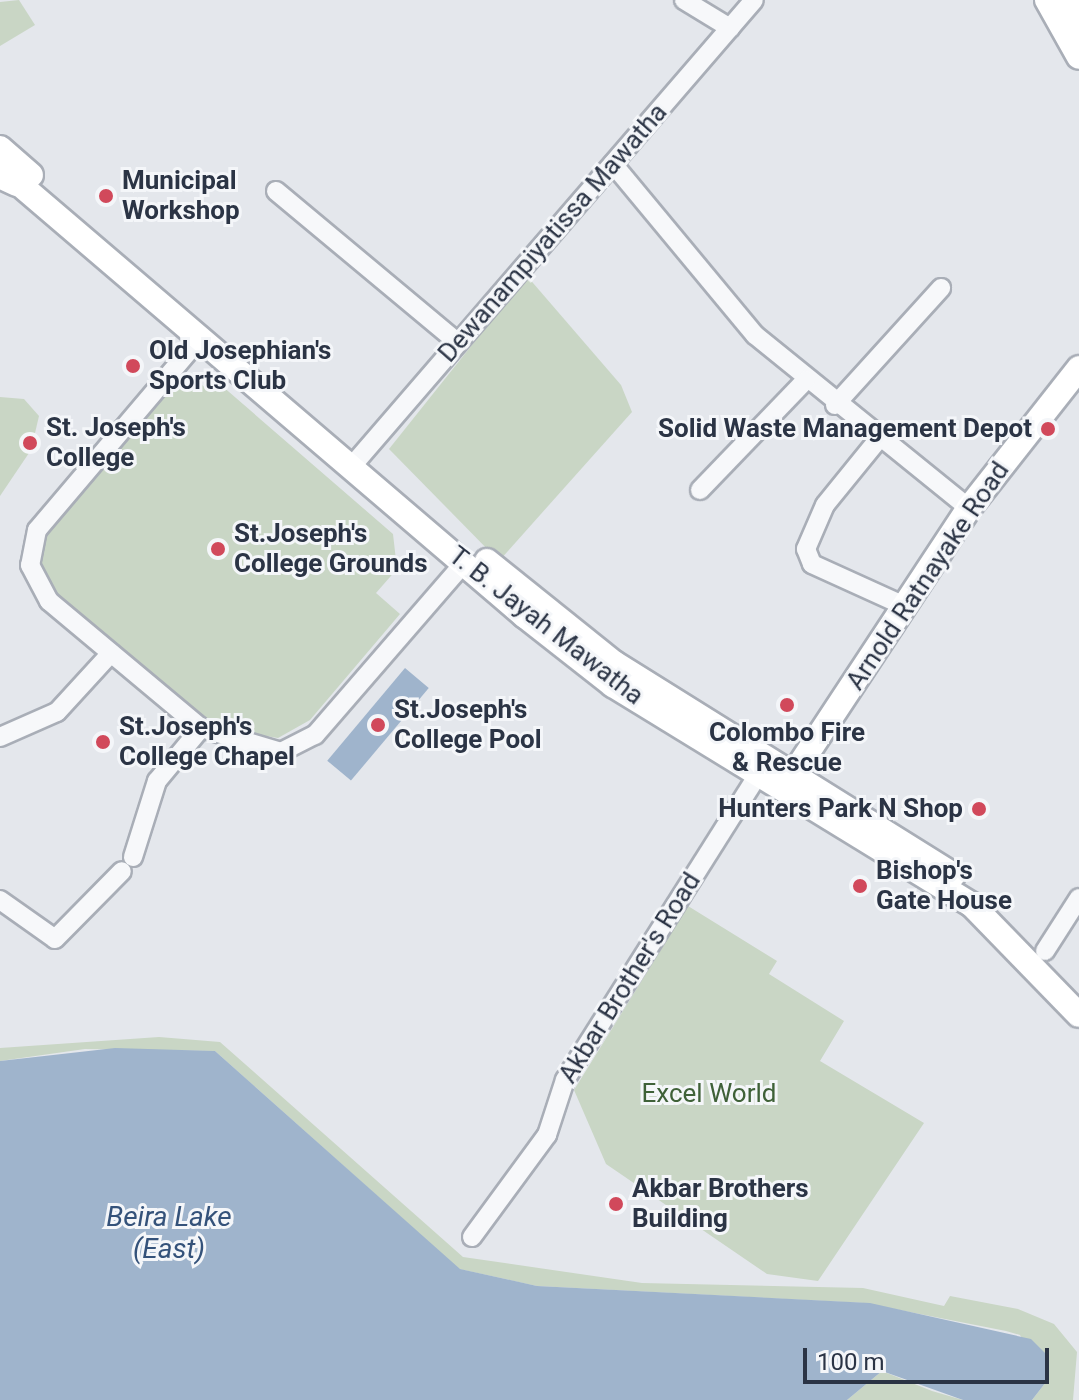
<!DOCTYPE html>
<style>
body{margin:0}
#map{position:relative;width:1079px;height:1400px;overflow:hidden;background:#e4e7ec;font-family:Roboto,sans-serif}
div>[style]{position:absolute}
.green>*{inset:0;background:#c9d6c5}
.water>*{inset:0;background:#9fb4cc;transform-origin:0 0}
.roads{filter:drop-shadow(2px 0 #a9aeb7) drop-shadow(-2px 0 #a9aeb7) drop-shadow(0 2px #a9aeb7) drop-shadow(0 -2px #a9aeb7)}
.street>*{height:18px;margin:-9px;padding:0 9px;transform-origin:9px;border-radius:9px;background:#f7f8fa}
.secondary>*{height:24px;margin:-12px;padding:0 12px;transform-origin:12px;border-radius:12px;background:#fff}
.primary>*{height:28px;margin:-14px;padding:0 14px;transform-origin:14px;border-radius:14px;background:#fff}
.dots>*{width:22px;height:22px;translate:-50% -50%;box-sizing:border-box;border:4px solid #f4f6f9;border-radius:50%}
span{translate:-50% -50%;white-space:nowrap;text-align:center;line-height:1.15;-webkit-text-stroke:6px #f4f6f9;paint-order:stroke}
.poi-label{font-size:26px;color:#2b3445;font-weight:700}
.left{translate:0 -50%;text-align:left}
.right{translate:-100% -50%;text-align:right}
.street-label{font-size:26px;color:#2b3445}
.park-label{font-size:26px;color:#3f6138}
.water-label{font-size:28px;color:#34527a;font-style:italic}
.scale{position:absolute;left:803px;top:1348px;width:246px;height:36px;box-sizing:border-box;border:4px solid #2b3445;border-top:0;padding-left:10px;font-size:24px;line-height:28px;white-space:nowrap;color:#2b3445;-webkit-text-stroke:6px #f4f6f9;paint-order:stroke}
</style>
<div id="map">
<div class="green">
<i style="clip-path:polygon(19px 0,35px 25px,0 46px,0 2px)"></i>
<i style="clip-path:polygon(527px 276px,621px 385px,632px 412px,499px 561px,389px 449px)"></i>
<i style="clip-path:polygon(181px 369px,206px 388px,214px 379px,393px 534px,397px 569px,376px 593px,400px 614px,310px 720px,278px 738px,217px 728px,176px 700px,49px 591px,41px 575px,43px 541px,54px 523px)"></i>
<i style="clip-path:polygon(0 397px,24px 399px,39px 416px,31px 450px,0 496px)"></i>
<i style="clip-path:polygon(688px 906px,777px 961px,769px 974px,844px 1021px,820px 1061px,924px 1123px,818px 1281px,767px 1274px,606px 1164px,574px 1090px)"></i>
<i style="clip-path:polygon(159px 1037px,220px 1042px,463px 1257px,642px 1283px,863px 1288px,944px 1306px,950px 1296px,1018px 1309px,1054px 1324px,1077px 1352px,1073px 1400px,1032px 1400px,1046px 1382px,1020px 1335px,1006px 1331px,864px 1303px,537px 1286px,459px 1269px,215px 1051px,85px 1049px,0 1061px,0 1048px)"></i>
<i style="clip-path:polygon(882px 1371px,932px 1391px,963px 1400px,847px 1400px)"></i>
</div>
<div class="water">
<i style="left:405px;top:668px;width:31px;height:121px;rotate:40deg"></i>
<i style="clip-path:polygon(115px 1048px,215px 1051px,460px 1269px,537px 1286px,870px 1303px,1031px 1339px,1048px 1356px,1046px 1382px,1032px 1400px,963px 1400px,882px 1371px,847px 1400px,0 1400px,0 1061px)"></i>
</div>
<div class="roads">
<div class="street">
<i style="left:684px;top:0;width:54px;rotate:31.3deg"></i>
<i style="left:613px;top:164px;width:222px;rotate:50.3deg"></i>
<i style="left:755px;top:335px;width:275px;rotate:39deg"></i>
<i style="left:276px;top:191px;width:236px;rotate:39.8deg"></i>
<i style="left:200px;top:338px;width:252px;rotate:130.3deg"></i>
<i style="left:37px;top:530px;width:36px;rotate:101deg"></i>
<i style="left:30px;top:565px;width:41px;rotate:62.2deg"></i>
<i style="left:49px;top:601px;width:198px;rotate:39.9deg"></i>
<i style="left:201px;top:728px;width:84px;rotate:16.7deg"></i>
<i style="left:281px;top:752px;width:38px;rotate:-27deg"></i>
<i style="left:315px;top:735px;width:228px;rotate:-49.1deg"></i>
<i style="left:835px;top:405px;width:158px;rotate:-47.8deg"></i>
<i style="left:877px;top:441px;width:82px;rotate:129.1deg"></i>
<i style="left:825px;top:505px;width:48px;rotate:113.4deg"></i>
<i style="left:806px;top:549px;width:16px;rotate:68deg"></i>
<i style="left:812px;top:564px;width:104px;rotate:24.4deg"></i>
<i style="left:352px;top:466px;width:615px;rotate:-49.22deg"></i>
<i style="left:700px;top:490px;width:153px;rotate:-46.1deg"></i>
<i style="left:0;top:737px;width:62px;rotate:-23.7deg"></i>
<i style="left:57px;top:712px;width:80px;rotate:-47.5deg"></i>
<i style="left:133px;top:857px;width:80px;rotate:-72.5deg"></i>
<i style="left:157px;top:781px;width:69px;rotate:-50.3deg"></i>
<i style="left:0;top:900px;width:67px;rotate:35.3deg"></i>
<i style="left:55px;top:939px;width:95px;rotate:-45.4deg"></i>
<i style="left:1045px;top:951px;width:63px;rotate:-57.3deg"></i>
<i style="left:472px;top:1237px;width:127px;rotate:-53.7deg"></i>
<i style="left:547px;top:1135px;width:58px;rotate:-71.9deg"></i>
<i style="left:565px;top:1080px;width:374px;rotate:-57.7deg"></i>
</div>
<div class="secondary">
<i style="left:1047px;top:0;width:65px;rotate:60.7deg"></i>
<i style="left:1066px;top:0;width:26px;rotate:59deg"></i>
<i style="left:0;top:148px;width:41px;rotate:41.1deg"></i>
<i style="left:3px;top:170px;width:687px;rotate:40.51deg"></i>
<i style="left:525px;top:616px;width:112px;rotate:38.1deg"></i>
<i style="left:613px;top:685px;width:421px;rotate:31.5deg"></i>
<i style="left:972px;top:905px;width:153px;rotate:45.8deg"></i>
<i style="left:487px;top:561px;width:163px;rotate:38.8deg"></i>
<i style="left:614px;top:663px;width:400px;rotate:32deg"></i>
<i style="left:785px;top:787px;width:334px;rotate:-56.6deg"></i>
<i style="left:969px;top:508px;width:178px;rotate:-51.8deg"></i>
</div>
<div class="primary">
<i style="left:0;top:174px;width:19px;rotate:25deg"></i>
</div>
</div>
<div class="dots">
<i style="left:106px;top:196px;background:#d1495b"></i>
<i style="left:133px;top:366px;background:#d1495b"></i>
<i style="left:1048px;top:429px;background:#d1495b"></i>
<i style="left:30px;top:443px;background:#d1495b"></i>
<i style="left:218px;top:549px;background:#d1495b"></i>
<i style="left:787px;top:705px;background:#d1495b"></i>
<i style="left:378px;top:725px;background:#d1495b"></i>
<i style="left:103px;top:742px;background:#d1495b"></i>
<i style="left:979px;top:809px;background:#d1495b"></i>
<i style="left:860px;top:886px;background:#d1495b"></i>
<i style="left:616px;top:1204px;background:#d1495b"></i>
</div>
<div class="poi-label">
<span class="left" style="left:122px;top:196px">Municipal<br>Workshop</span>
<span class="left" style="left:149px;top:366px">Old Josephian's<br>Sports Club</span>
<span class="left" style="left:46px;top:443px">St. Joseph's<br>College</span>
<span class="right" style="left:1032px;top:429px">Solid Waste Management Depot</span>
<span class="left" style="left:234px;top:549px">St.Joseph's<br>College Grounds</span>
<span class="left" style="left:394px;top:725px">St.Joseph's<br>College Pool</span>
<span class="left" style="left:119px;top:742px">St.Joseph's<br>College Chapel</span>
<span style="left:787px;top:748px">Colombo Fire<br>&amp; Rescue</span>
<span class="right" style="left:963px;top:809px">Hunters Park N Shop</span>
<span class="left" style="left:876px;top:886px">Bishop's<br>Gate House</span>
<span class="left" style="left:632px;top:1204px">Akbar Brothers<br>Building</span>
</div>
<div class="street-label">
<span style="left:553px;top:233px;rotate:-49deg">Dewanampiyatissa Mawatha</span>
<span style="left:928px;top:576px;rotate:-56deg">Arnold Ratnayake Road</span>
<span style="left:546px;top:626px;rotate:38deg">T. B. Jayah Mawatha</span>
<span style="left:630px;top:978px;rotate:-58deg">Akbar Brother's Road</span>
</div>
<div class="park-label">
<span style="left:709px;top:1094px">Excel World</span>
</div>
<div class="water-label">
<span style="left:169px;top:1233px">Beira Lake<br>(East)</span>
</div>
<div class="scale">100 m</div>
</div>
